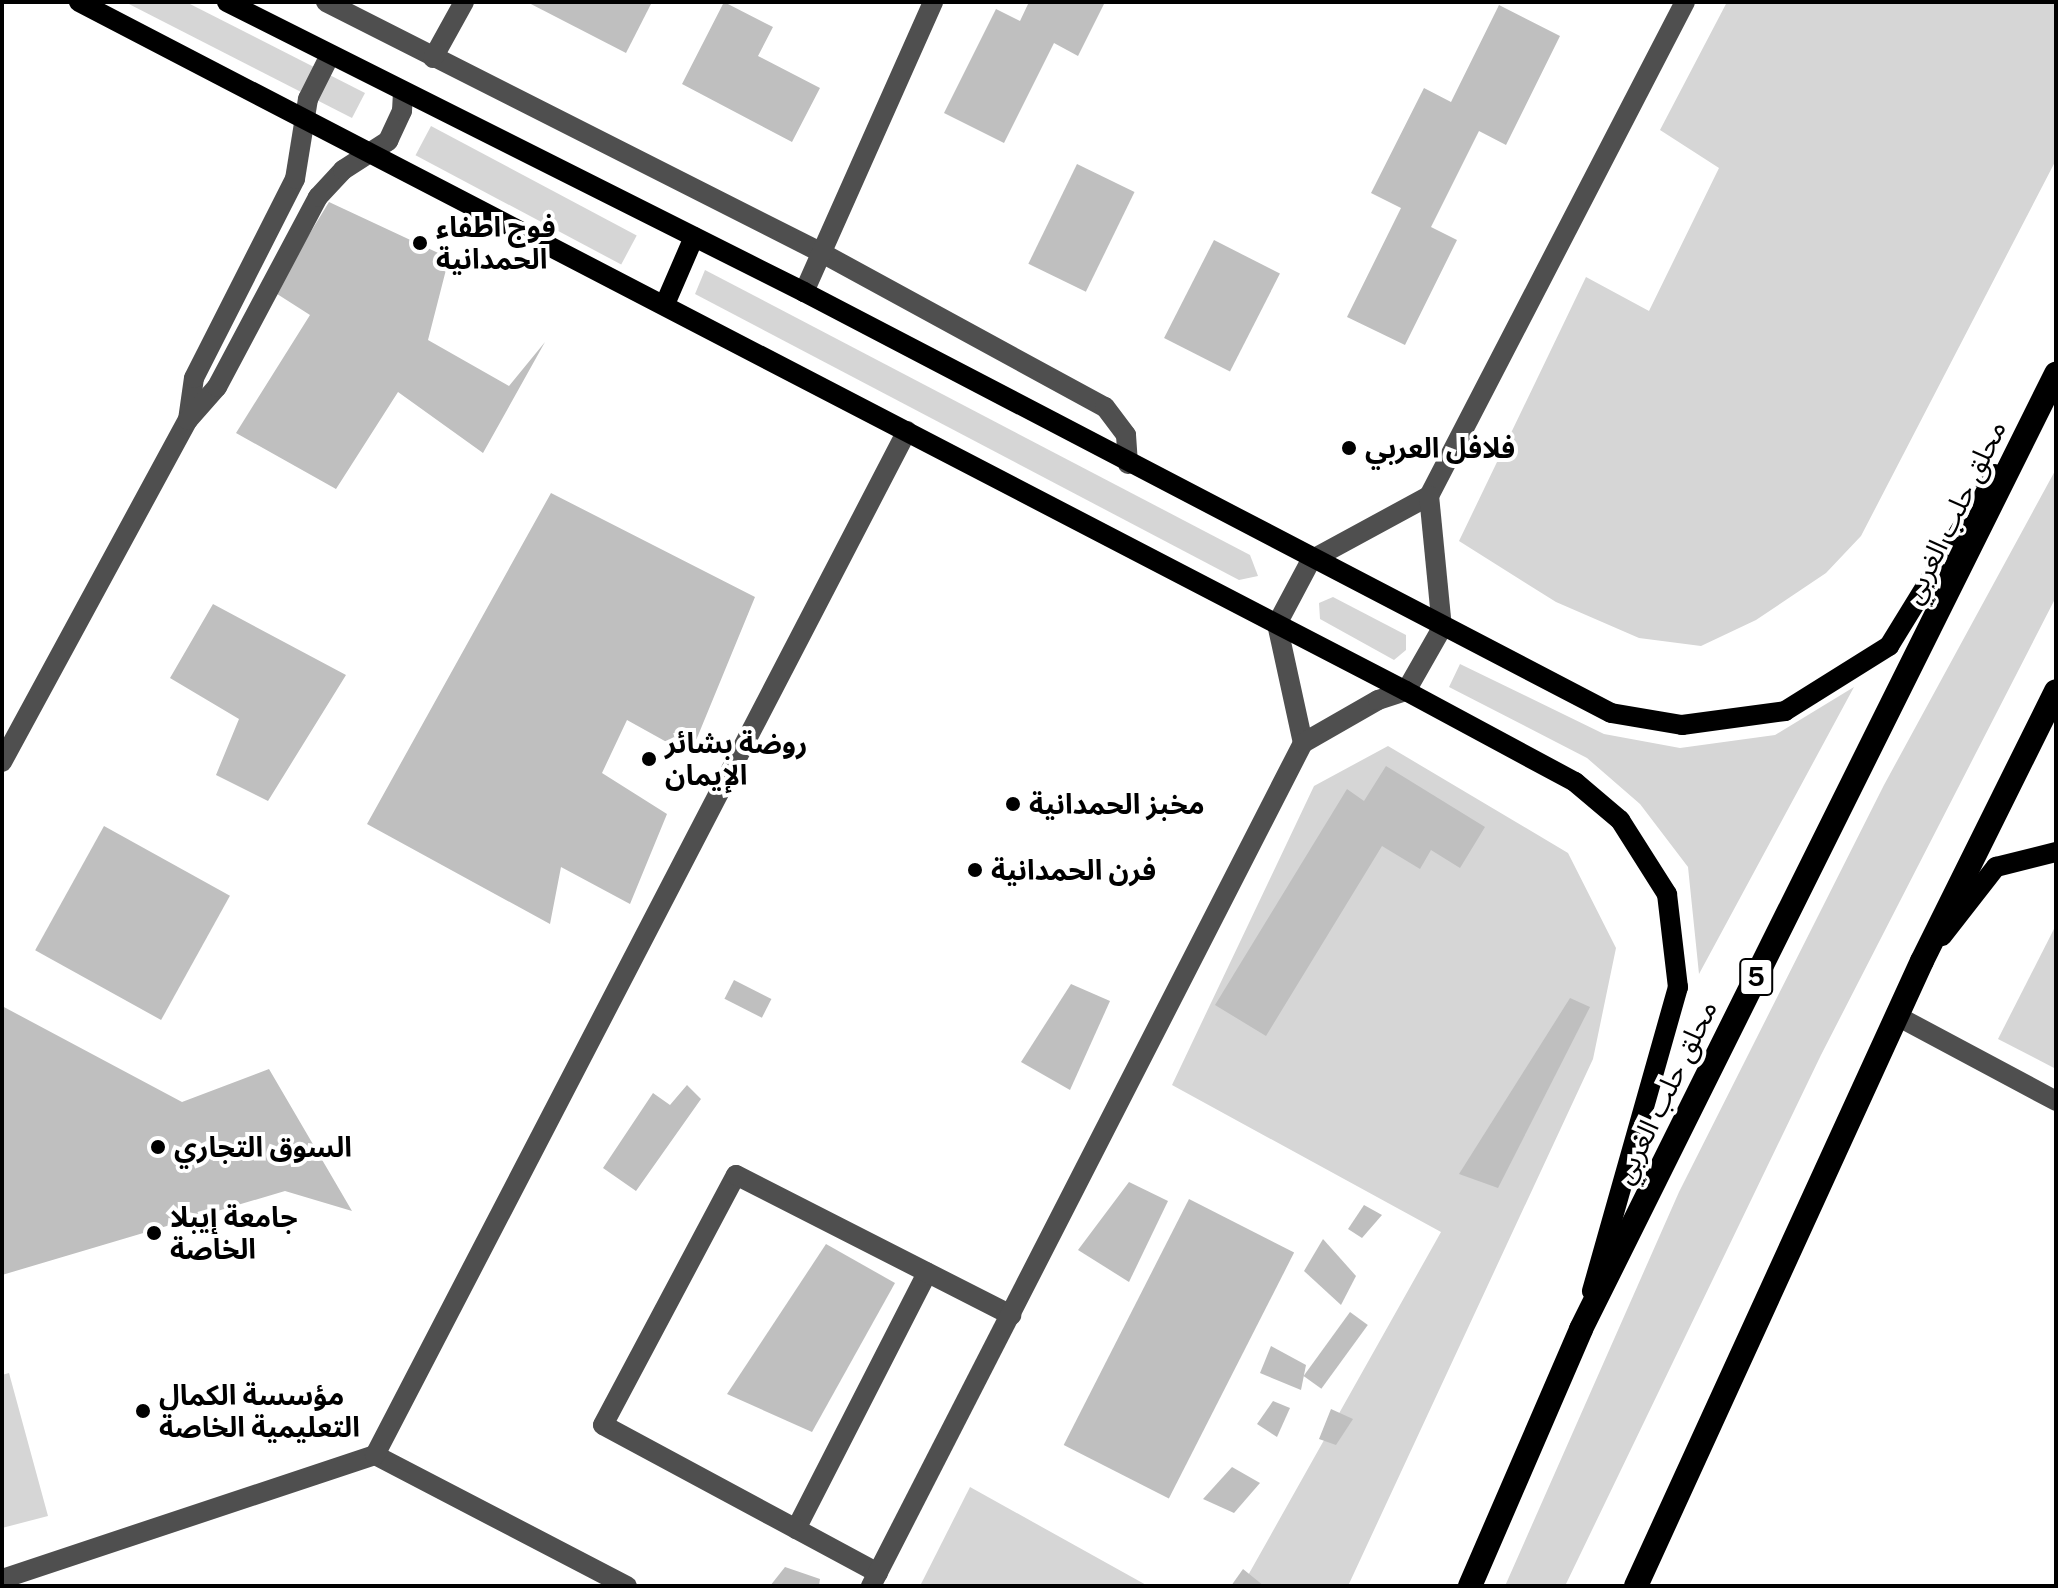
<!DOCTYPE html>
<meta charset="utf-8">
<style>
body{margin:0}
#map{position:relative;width:2058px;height:1588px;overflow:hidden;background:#fff;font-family:"Public Sans","Noto Sans Arabic",sans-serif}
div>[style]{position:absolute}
.green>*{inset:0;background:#d6d6d6;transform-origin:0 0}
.building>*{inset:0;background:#bfbfbf;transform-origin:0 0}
.minor>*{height:20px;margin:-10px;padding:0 10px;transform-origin:10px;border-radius:10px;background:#4f4f4f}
.major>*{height:20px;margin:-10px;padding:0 10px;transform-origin:10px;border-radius:10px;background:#000}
.highway>*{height:24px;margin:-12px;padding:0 12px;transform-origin:12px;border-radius:12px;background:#000}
.dots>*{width:22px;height:22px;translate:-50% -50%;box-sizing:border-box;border:4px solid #fff;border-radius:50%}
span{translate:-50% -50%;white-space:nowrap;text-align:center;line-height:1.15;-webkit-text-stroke:8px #fff;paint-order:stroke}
.shield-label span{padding:2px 6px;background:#fff;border:2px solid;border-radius:6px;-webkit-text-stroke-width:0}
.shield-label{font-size:26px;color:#000;font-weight:700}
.poi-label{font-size:28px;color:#000;font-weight:700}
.left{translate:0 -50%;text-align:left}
.street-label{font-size:28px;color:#000}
.frame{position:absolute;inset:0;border:4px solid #000;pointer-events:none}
</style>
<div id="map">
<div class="green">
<i style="clip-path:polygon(125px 2px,186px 2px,365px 93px,352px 118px)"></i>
<i style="clip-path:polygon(1727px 2px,2056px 2px,2056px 160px,1861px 536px,1826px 573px,1756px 620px,1701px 646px,1639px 638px,1556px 602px,1459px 541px,1586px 277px,1649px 311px,1719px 168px,1660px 130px)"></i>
<i style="left:431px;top:126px;width:233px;height:33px;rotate:28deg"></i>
<i style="clip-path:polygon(705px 270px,1250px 555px,1258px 576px,1239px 580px,695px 294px)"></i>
<i style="clip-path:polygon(2056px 469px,2056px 597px,1821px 1055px,1565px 1586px,1505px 1586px,1679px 1192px,1884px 785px)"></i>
<i style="clip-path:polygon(1333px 597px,1406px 635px,1406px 650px,1394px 660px,1320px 619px,1319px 603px)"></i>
<i style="clip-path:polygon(1460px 664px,1604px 734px,1680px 748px,1775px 735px,1854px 687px,1699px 974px,1688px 867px,1640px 804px,1587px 758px,1449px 687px)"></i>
<i style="clip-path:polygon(1388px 746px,1568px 853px,1616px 948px,1593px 1059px,1348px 1586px,1242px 1586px,1441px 1232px,1172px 1085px,1314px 786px)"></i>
<i style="clip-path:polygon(2056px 925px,2056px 1069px,1998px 1039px)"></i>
<i style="clip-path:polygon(9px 1373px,48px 1516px,2px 1528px,2px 1375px)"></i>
<i style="clip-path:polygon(970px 1487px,1148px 1586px,920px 1586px)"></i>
</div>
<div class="building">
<i style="clip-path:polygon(527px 2px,652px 2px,626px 53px)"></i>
<i style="clip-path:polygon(724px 2px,773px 27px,758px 56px,820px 88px,792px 142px,682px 84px)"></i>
<i style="clip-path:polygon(1029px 2px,1105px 2px,1078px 56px,1054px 43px,1004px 143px,944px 113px,996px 9px,1020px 21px)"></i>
<i style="clip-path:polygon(1499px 5px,1560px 36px,1506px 145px,1479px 131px,1431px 227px,1457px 240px,1405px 345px,1347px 317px,1401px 208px,1371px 193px,1424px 88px,1451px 102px)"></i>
<i style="left:1077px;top:164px;width:64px;height:111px;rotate:26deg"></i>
<i style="clip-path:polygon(329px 202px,449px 258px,428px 340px,509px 386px,545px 342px,483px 453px,398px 392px,336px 489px,236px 433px,310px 315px,274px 292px)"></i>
<i style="left:1214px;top:240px;width:74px;height:110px;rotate:27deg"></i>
<i style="clip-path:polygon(551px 493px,755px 597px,690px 755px,627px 720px,602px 773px,667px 814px,630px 904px,561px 867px,550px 924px,367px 824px)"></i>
<i style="clip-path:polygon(213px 604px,346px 675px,268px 801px,216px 775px,239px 719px,170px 678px)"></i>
<i style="clip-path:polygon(1386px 766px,1485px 827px,1460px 868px,1431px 850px,1420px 869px,1382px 846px,1266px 1036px,1215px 1005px,1347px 789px,1364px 801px)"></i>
<i style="left:104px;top:826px;width:144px;height:142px;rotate:29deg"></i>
<i style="left:734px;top:980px;width:42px;height:21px;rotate:27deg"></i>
<i style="clip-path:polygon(1071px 984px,1110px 1001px,1070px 1090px,1021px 1062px)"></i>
<i style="clip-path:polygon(1570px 998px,1590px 1007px,1498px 1188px,1459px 1174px)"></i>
<i style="clip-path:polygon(2px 1006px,182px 1102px,269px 1069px,352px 1211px,285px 1191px,2px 1275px)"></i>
<i style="clip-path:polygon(687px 1085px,701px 1099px,636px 1191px,603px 1168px,653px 1093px,670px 1105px)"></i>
<i style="clip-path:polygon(1129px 1182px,1168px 1201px,1129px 1282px,1078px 1250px)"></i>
<i style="left:1189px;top:1199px;width:118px;height:276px;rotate:27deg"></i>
<i style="clip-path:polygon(1364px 1205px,1382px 1215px,1362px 1238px,1348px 1229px)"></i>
<i style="clip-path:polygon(1323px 1239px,1356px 1276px,1341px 1305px,1304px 1271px)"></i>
<i style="clip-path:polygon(826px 1244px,895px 1283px,812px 1432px,727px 1394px)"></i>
<i style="left:1350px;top:1312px;width:22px;height:79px;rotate:36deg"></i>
<i style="clip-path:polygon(1271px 1346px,1306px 1365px,1301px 1390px,1260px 1373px)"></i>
<i style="clip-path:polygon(1273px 1401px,1290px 1408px,1277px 1437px,1257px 1424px)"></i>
<i style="clip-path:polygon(1331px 1409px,1353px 1419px,1336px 1445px,1319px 1439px)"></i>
<i style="clip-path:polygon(1232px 1467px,1260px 1483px,1234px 1513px,1203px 1499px)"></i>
<i style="clip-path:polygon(785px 1567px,820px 1579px,819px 1586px,770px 1586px)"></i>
<i style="clip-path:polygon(1243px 1569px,1264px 1586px,1231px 1586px)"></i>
</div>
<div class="minor">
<i style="left:326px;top:2px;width:556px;rotate:26.84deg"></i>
<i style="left:822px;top:253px;width:322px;rotate:28.6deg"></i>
<i style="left:1105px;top:407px;width:35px;rotate:53deg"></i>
<i style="left:1126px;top:435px;width:29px;rotate:86deg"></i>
<i style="left:433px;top:58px;width:64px;rotate:-61deg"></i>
<i style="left:804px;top:292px;width:317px;rotate:-66deg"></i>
<i style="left:188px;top:420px;width:42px;rotate:-81.9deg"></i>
<i style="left:194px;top:378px;width:223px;rotate:-63.1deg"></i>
<i style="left:295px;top:179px;width:81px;rotate:-80.8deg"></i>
<i style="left:308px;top:99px;width:47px;rotate:-63.4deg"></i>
<i style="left:1303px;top:743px;width:122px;rotate:-102.3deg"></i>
<i style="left:1277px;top:624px;width:72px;rotate:-62deg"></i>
<i style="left:1311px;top:560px;width:134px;rotate:-28.5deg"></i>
<i style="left:1429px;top:496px;width:556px;rotate:-62.61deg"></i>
<i style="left:2px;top:762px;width:389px;rotate:-61.5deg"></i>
<i style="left:188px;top:420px;width:44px;rotate:-48.7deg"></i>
<i style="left:217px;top:387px;width:215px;rotate:-62deg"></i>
<i style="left:318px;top:197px;width:37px;rotate:-47deg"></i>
<i style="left:343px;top:170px;width:54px;rotate:-32.8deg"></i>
<i style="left:388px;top:141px;width:33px;rotate:-65deg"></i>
<i style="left:402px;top:111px;width:17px;rotate:-87deg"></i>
<i style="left:1897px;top:1016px;width:180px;rotate:28.1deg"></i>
<i style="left:375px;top:1455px;width:284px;rotate:27.5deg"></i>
<i style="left:796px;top:1529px;width:288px;rotate:-62.9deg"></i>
<i style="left:878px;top:1573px;width:312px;rotate:-151.7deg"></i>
<i style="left:603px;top:1425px;width:283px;rotate:-62deg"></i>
<i style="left:736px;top:1175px;width:309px;rotate:27deg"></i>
<i style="left:2px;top:1579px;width:393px;rotate:-18.4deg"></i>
<i style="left:375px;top:1455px;width:1154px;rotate:-62.55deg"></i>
<i style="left:871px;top:1586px;width:947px;rotate:-62.87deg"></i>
<i style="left:1303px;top:743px;width:86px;rotate:-29.8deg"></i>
<i style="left:1378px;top:700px;width:29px;rotate:-18deg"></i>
<i style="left:1406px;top:691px;width:73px;rotate:-60.3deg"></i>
<i style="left:1442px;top:628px;width:133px;rotate:-95.6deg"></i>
</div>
<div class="major">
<i style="left:79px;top:2px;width:1495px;rotate:27.44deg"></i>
<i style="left:1406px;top:691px;width:192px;rotate:28.3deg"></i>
<i style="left:1575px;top:782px;width:59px;rotate:40.2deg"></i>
<i style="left:1620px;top:820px;width:88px;rotate:57.6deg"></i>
<i style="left:1667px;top:894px;width:94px;rotate:83.3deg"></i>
<i style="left:1678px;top:987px;width:316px;rotate:105.8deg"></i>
<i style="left:227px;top:2px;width:646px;rotate:26.68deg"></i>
<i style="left:804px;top:292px;width:910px;rotate:27.55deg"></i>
<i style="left:1611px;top:713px;width:72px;rotate:9.6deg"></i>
<i style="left:1682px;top:725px;width:104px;rotate:-7.7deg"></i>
<i style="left:1785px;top:711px;width:123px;rotate:-32deg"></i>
<i style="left:1889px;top:646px;width:202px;rotate:-58.4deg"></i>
<i style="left:665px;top:304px;width:73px;rotate:-66.6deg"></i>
<i style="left:1942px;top:936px;width:88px;rotate:-52deg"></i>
<i style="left:1996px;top:867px;width:62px;rotate:-14deg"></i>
</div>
<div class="highway">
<i style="left:1470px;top:1586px;width:280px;rotate:-66.6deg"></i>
<i style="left:1581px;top:1329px;width:1067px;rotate:-63.56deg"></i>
<i style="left:1636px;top:1586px;width:687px;rotate:-65.41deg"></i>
<i style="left:1922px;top:961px;width:301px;rotate:-63.6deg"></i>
</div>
<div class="dots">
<i style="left:420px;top:243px;background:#000"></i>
<i style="left:1349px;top:448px;background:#000"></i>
<i style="left:649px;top:759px;background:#000"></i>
<i style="left:1013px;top:804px;background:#000"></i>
<i style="left:975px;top:870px;background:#000"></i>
<i style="left:158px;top:1147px;background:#000"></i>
<i style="left:154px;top:1233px;background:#000"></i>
<i style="left:143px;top:1411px;background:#000"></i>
</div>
<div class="shield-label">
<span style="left:1756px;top:977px">5</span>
</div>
<div class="poi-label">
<span class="left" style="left:436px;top:243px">فوج اطفاء<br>الحمدانية</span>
<span class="left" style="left:1365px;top:448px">فلافل العربي</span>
<span class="left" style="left:665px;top:759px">روضة بشائر<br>الإيمان</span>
<span class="left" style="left:1029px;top:804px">مخبز الحمدانية</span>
<span class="left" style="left:991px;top:870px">فرن الحمدانية</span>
<span class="left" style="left:174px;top:1147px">السوق التجاري</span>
<span class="left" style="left:170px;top:1233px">جامعة إيبلا<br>الخاصة</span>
<span class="left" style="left:159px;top:1411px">مؤسسة الكمال<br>التعليمية الخاصة</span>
</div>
<div class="street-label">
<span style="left:1954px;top:512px;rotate:-64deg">محلق حلب الغربي</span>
<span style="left:1665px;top:1092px;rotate:-64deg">محلق حلب الغربي</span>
</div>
<div class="frame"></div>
</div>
